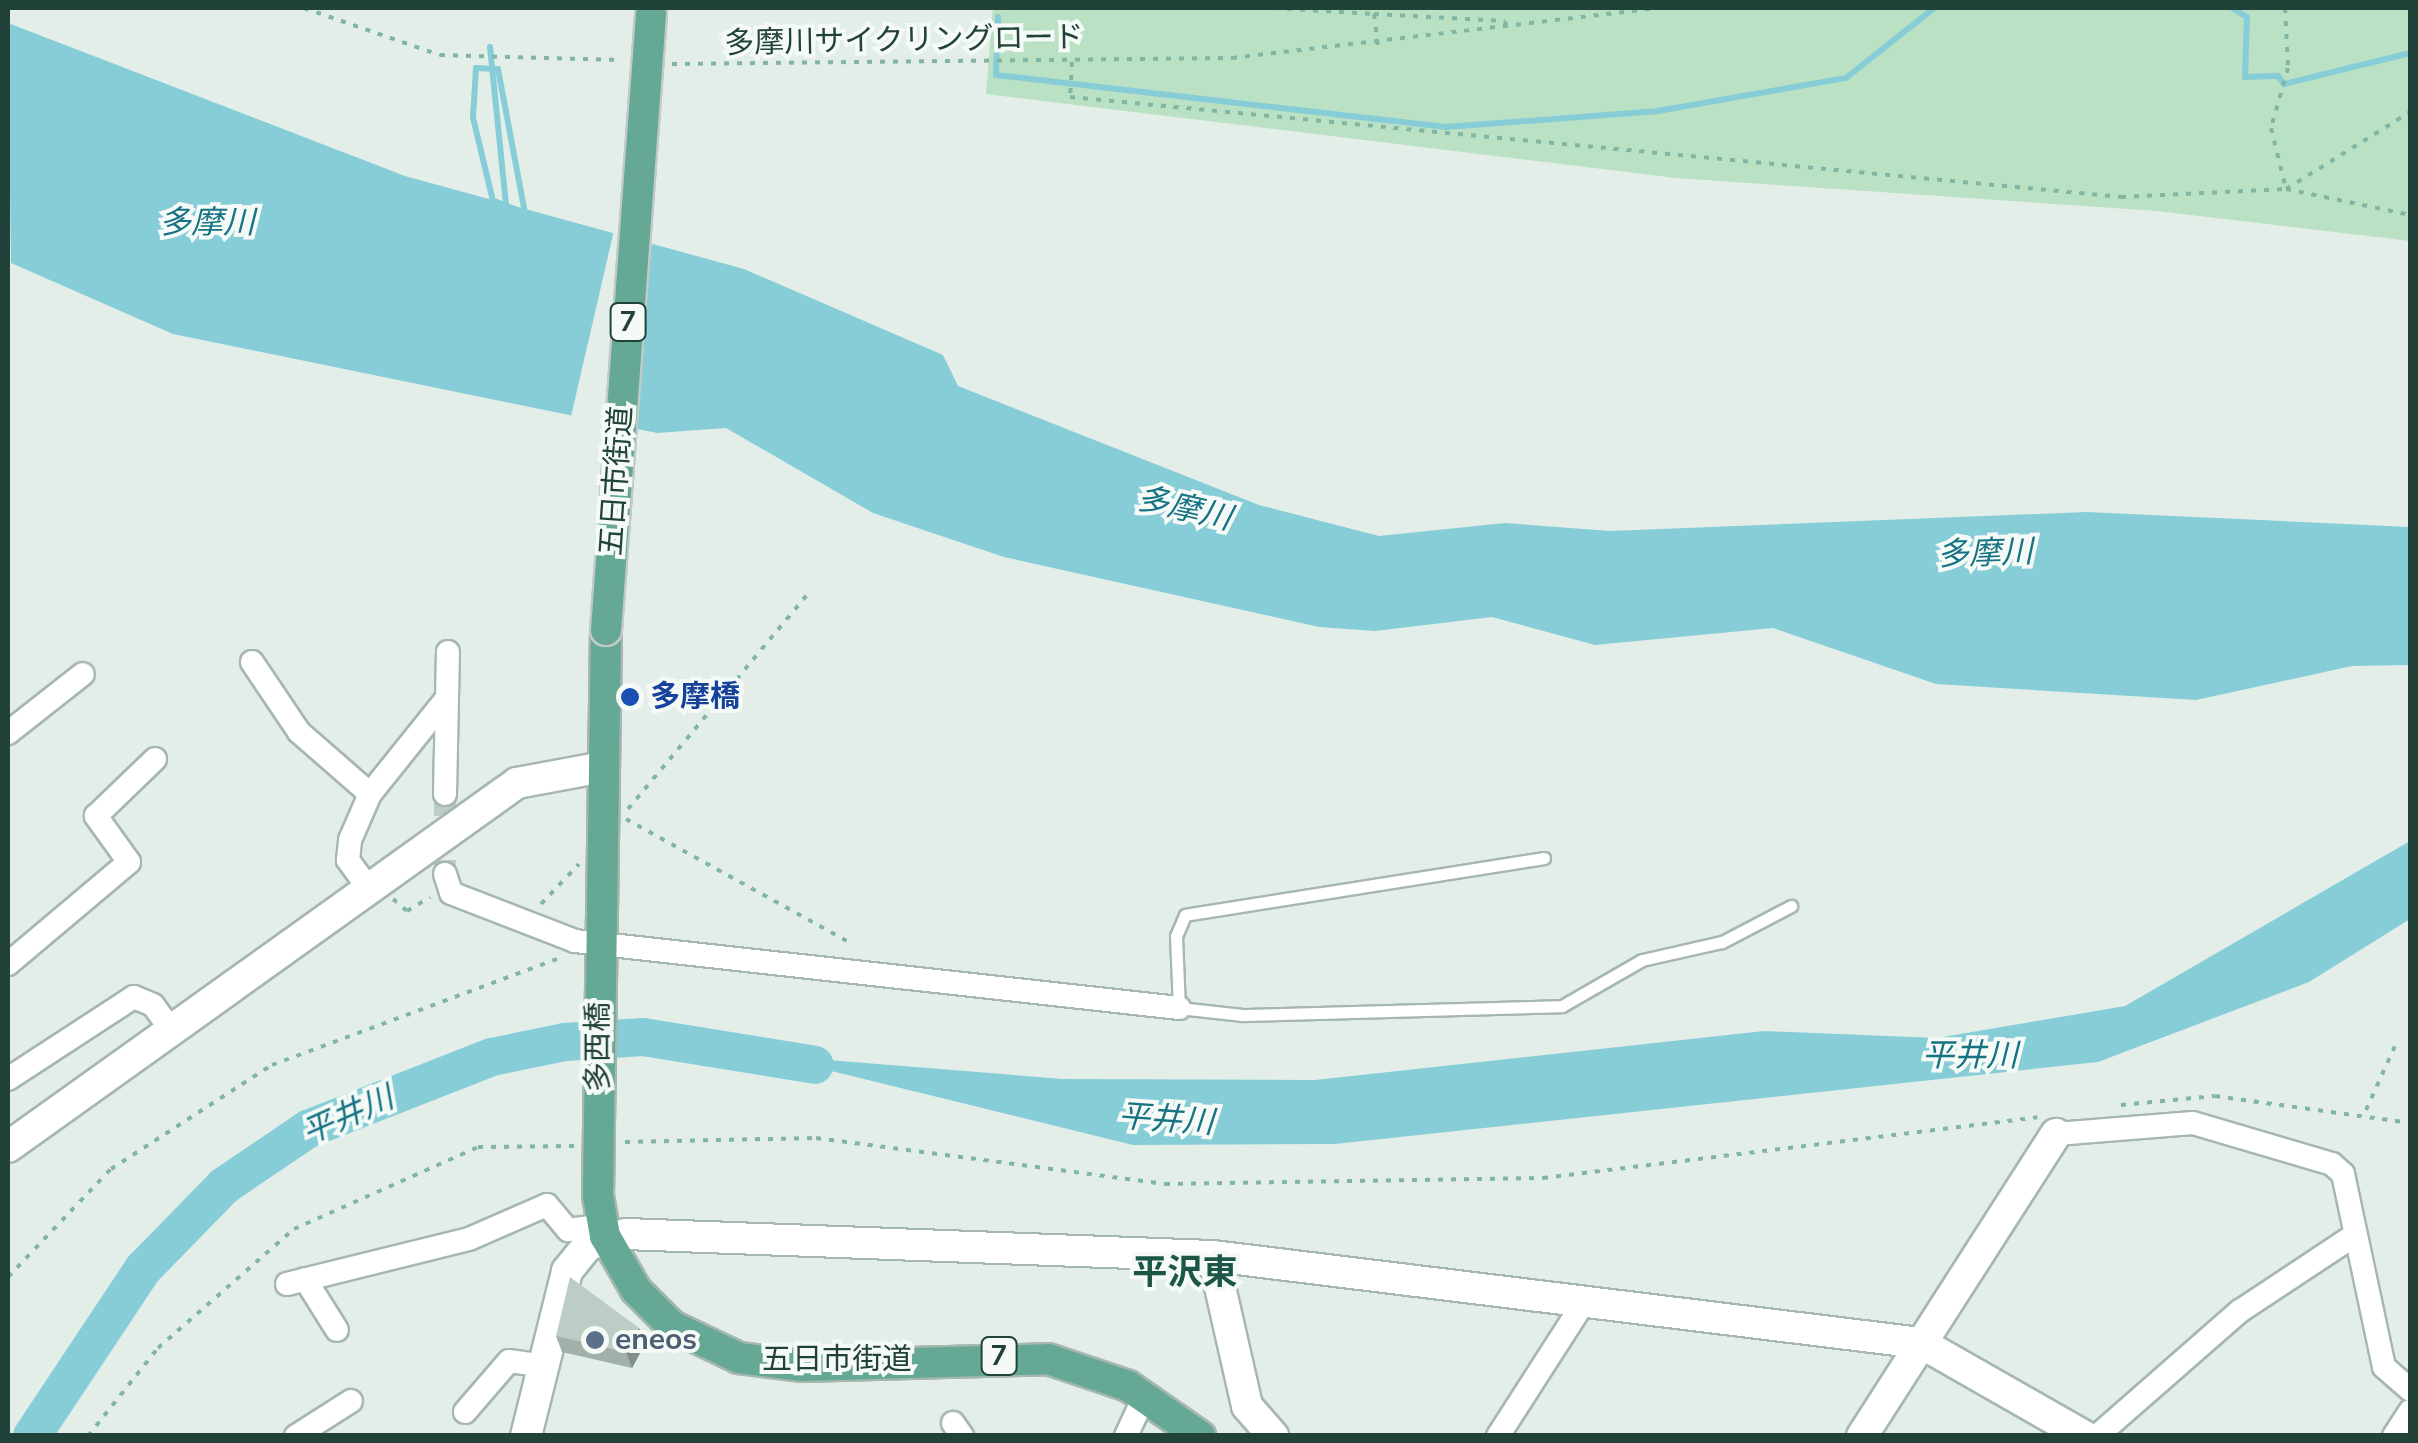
<!DOCTYPE html>
<meta charset="utf-8">
<style>
body{margin:0}
#map{position:relative;width:2418px;height:1443px;overflow:hidden;background:#e4eee9;font-family:"Nunito Sans","Noto Sans JP",sans-serif}
div>[style]{position:absolute}
.green>*{inset:0;background:#bbe1c4}
.water>*{inset:0;background:#87cdd8}
.pier>*{inset:0;background:#e4eee9;transform-origin:0 0}
.stream>*{height:6px;margin:-3px;padding:0 3px;transform-origin:3px;border-radius:3px;background:#87cdd8}
.river>*{height:38px;margin:-19px;padding:0 19px;transform-origin:19px;border-radius:19px;background:#87cdd8}
.street-tunnel>*{height:22px;margin-top:-11px;transform-origin:0;background:repeating-linear-gradient(90deg,#bdccc6 0 22px,transparent 0 33px)}
.path>*{height:4px;margin-top:-2px;transform-origin:0;background:repeating-linear-gradient(90deg,#81b5a4 0 5px,transparent 0 13px)}
.roads{filter:drop-shadow(2px 0 #a6b7b0) drop-shadow(-2px 0 #a6b7b0) drop-shadow(0 2px #a6b7b0) drop-shadow(0 -2px #a6b7b0)}
.lane>*{height:11px;margin:-5.5px;padding:0 5.5px;transform-origin:5.5px;border-radius:5.5px;background:#fff}
.street>*{height:22px;margin:-11px;padding:0 11px;transform-origin:11px;border-radius:11px;background:#fff}
.secondary>*{height:30px;margin:-15px;padding:0 15px;transform-origin:15px;border-radius:15px;background:#fff}
.primary>*{height:30px;margin:-15px;padding:0 15px;transform-origin:15px;border-radius:15px;background:#64a895}
.bridges{filter:drop-shadow(2px 0 #c1cac7) drop-shadow(-2px 0 #c1cac7) drop-shadow(0 2px #c1cac7) drop-shadow(0 -2px #c1cac7)}
.primary-bridge>*{height:30px;margin:-15px;padding:0 15px;transform-origin:15px;border-radius:15px;background:#64a895}
.wall>*{inset:0;background:#a1b0a9}
.shaded-wall>*{inset:0;background:#83908a}
.building>*{inset:0;background:#bbcdc5}
.dots>*{width:28px;height:28px;translate:-50% -50%;box-sizing:border-box;border:5px solid #f5faf7;border-radius:50%}
span{translate:-50% -50%;white-space:nowrap;text-align:center;line-height:1.15;-webkit-text-stroke:8px #f5faf7;paint-order:stroke}
.shield-label span{padding:2px 8px;background:#f5faf7;border:2px solid;border-radius:8px;-webkit-text-stroke-width:0}
.shield-label{font-size:28px;color:#214238;font-weight:700}
.street-label{font-size:30px;color:#214238}
.transit-label{font-size:30px;color:#164399;font-weight:700}
.left{translate:0 -50%;text-align:left}
.service-label{font-size:30px;color:#4e5e75;font-weight:700}
.water-label{font-size:32px;color:#157384;font-style:italic}
.quarter-label{font-size:35px;color:#1b5647;font-weight:700}
.frame{position:absolute;inset:0;border:10px solid #214238;pointer-events:none}
</style>
<div id="map">
<div class="green">
<i style="clip-path:polygon(993px 8px,2410px 8px,2410px 241px,2157px 211px,1676px 178px,986px 94px)"></i>
</div>
<div class="water">
<i style="clip-path:polygon(8px 23px,405px 176px,744px 269px,943px 355px,958px 386px,1259px 505px,1379px 536px,1505px 523px,1610px 531px,2086px 512px,2410px 527px,2410px 665px,2352px 666px,2196px 700px,1936px 684px,1773px 628px,1595px 645px,1492px 617px,1375px 631px,1319px 627px,1004px 557px,873px 513px,726px 428px,657px 433px,173px 334px,11px 263px)"></i>
<i style="clip-path:polygon(2410px 841px,2410px 919px,2309px 982px,2098px 1062px,1335px 1144px,1133px 1145px,766px 1055px,1063px 1079px,1315px 1080px,1764px 1031px,1937px 1038px,2125px 1006px)"></i>
</div>
<div class="pier">
<i style="left:615px;top:226px;width:40px;height:202px;rotate:13deg"></i>
</div>
<div class="stream">
<i style="left:2232px;top:8px;width:17px;rotate:31deg"></i>
<i style="left:2247px;top:17px;width:60px;rotate:91.9deg"></i>
<i style="left:2245px;top:77px;width:33px;rotate:-2deg"></i>
<i style="left:2278px;top:76px;width:10px;rotate:53deg"></i>
<i style="left:2284px;top:84px;width:130px;rotate:-13.8deg"></i>
<i style="left:998px;top:17px;width:58px;rotate:92deg"></i>
<i style="left:996px;top:75px;width:453px;rotate:6.6deg"></i>
<i style="left:1446px;top:127px;width:213px;rotate:-4.3deg"></i>
<i style="left:1658px;top:111px;width:191px;rotate:-10deg"></i>
<i style="left:1846px;top:78px;width:112px;rotate:-38.5deg"></i>
<i style="left:490px;top:47px;width:159px;rotate:84.2deg"></i>
<i style="left:476px;top:68px;width:22px;rotate:3deg"></i>
<i style="left:498px;top:69px;width:147px;rotate:79.4deg"></i>
<i style="left:525px;top:213px;width:34px;rotate:-159deg"></i>
<i style="left:493px;top:201px;width:85px;rotate:-103.5deg"></i>
<i style="left:473px;top:118px;width:50px;rotate:-86.6deg"></i>
</div>
<div class="river">
<i style="left:32px;top:1436px;width:201px;rotate:-56.4deg"></i>
<i style="left:143px;top:1269px;width:116px;rotate:-45.7deg"></i>
<i style="left:224px;top:1186px;width:102px;rotate:-34.2deg"></i>
<i style="left:308px;top:1129px;width:198px;rotate:-21.4deg"></i>
<i style="left:492px;top:1057px;width:75px;rotate:-11.6deg"></i>
<i style="left:565px;top:1042px;width:78px;rotate:-3.7deg"></i>
<i style="left:643px;top:1037px;width:174px;rotate:9.2deg"></i>
</div>
<div class="street-tunnel">
<i style="left:445px;top:794px;width:80px;rotate:90deg"></i>
</div>
<div class="path">
<i style="left:304px;top:8px;width:144px;rotate:19.1deg"></i>
<i style="left:440px;top:55px;width:182px;rotate:1.6deg"></i>
<i style="left:1274px;top:8px;width:100px;rotate:3.4deg"></i>
<i style="left:1374px;top:14px;width:33px;rotate:83deg"></i>
<i style="left:2285px;top:8px;width:60px;rotate:87.1deg"></i>
<i style="left:2288px;top:68px;width:62px;rotate:105.8deg"></i>
<i style="left:2271px;top:128px;width:63px;rotate:76.2deg"></i>
<i style="left:1374px;top:14px;width:131px;rotate:3.1deg"></i>
<i style="left:1505px;top:21px;width:9px;rotate:77deg"></i>
<i style="left:1072px;top:62px;width:35px;rotate:93deg"></i>
<i style="left:1070px;top:97px;width:1056px;rotate:5.44deg"></i>
<i style="left:2121px;top:197px;width:165px;rotate:-2.8deg"></i>
<i style="left:2286px;top:189px;width:127px;rotate:11.8deg"></i>
<i style="left:672px;top:64px;width:560px;rotate:-0.61deg"></i>
<i style="left:1232px;top:58px;width:429px;rotate:-6.7deg"></i>
<i style="left:2286px;top:189px;width:146px;rotate:-31.8deg"></i>
<i style="left:628px;top:809px;width:285px;rotate:-50.1deg"></i>
<i style="left:626px;top:819px;width:260px;rotate:28.9deg"></i>
<i style="left:393px;top:899px;width:18px;rotate:41deg"></i>
<i style="left:407px;top:911px;width:27px;rotate:-31deg"></i>
<i style="left:541px;top:904px;width:55px;rotate:-46.5deg"></i>
<i style="left:2121px;top:1105px;width:94px;rotate:-5.5deg"></i>
<i style="left:2215px;top:1096px;width:197px;rotate:7.9deg"></i>
<i style="left:2366px;top:1110px;width:70px;rotate:-65.6deg"></i>
<i style="left:625px;top:1142px;width:191px;rotate:-1.2deg"></i>
<i style="left:816px;top:1138px;width:352px;rotate:7.5deg"></i>
<i style="left:1165px;top:1184px;width:378px;rotate:-0.9deg"></i>
<i style="left:1543px;top:1178px;width:498px;rotate:-7deg"></i>
<i style="left:8px;top:1277px;width:149px;rotate:-46.4deg"></i>
<i style="left:111px;top:1169px;width:192px;rotate:-32.9deg"></i>
<i style="left:272px;top:1065px;width:309px;rotate:-20.4deg"></i>
<i style="left:88px;top:1436px;width:112px;rotate:-51.5deg"></i>
<i style="left:158px;top:1348px;width:181px;rotate:-41.2deg"></i>
<i style="left:294px;top:1229px;width:201px;rotate:-24deg"></i>
<i style="left:478px;top:1147px;width:98px;rotate:-0.6deg"></i>
</div>
<div class="roads">
<div class="lane">
<i style="left:1544px;top:858px;width:363px;rotate:171deg"></i>
<i style="left:1185px;top:915px;width:23px;rotate:113deg"></i>
<i style="left:1176px;top:936px;width:72px;rotate:87.6deg"></i>
<i style="left:1179px;top:1008px;width:64px;rotate:6.2deg"></i>
<i style="left:1243px;top:1015px;width:319px;rotate:-1.6deg"></i>
<i style="left:1562px;top:1006px;width:92px;rotate:-29.9deg"></i>
<i style="left:1642px;top:960px;width:82px;rotate:-12.7deg"></i>
<i style="left:1722px;top:942px;width:78px;rotate:-27.6deg"></i>
</div>
<div class="street">
<i style="left:252px;top:662px;width:84px;rotate:56.1deg"></i>
<i style="left:299px;top:732px;width:94px;rotate:41.1deg"></i>
<i style="left:8px;top:733px;width:95px;rotate:-38.2deg"></i>
<i style="left:445px;top:794px;width:142px;rotate:-88.8deg"></i>
<i style="left:445px;top:874px;width:20px;rotate:72deg"></i>
<i style="left:451px;top:893px;width:133px;rotate:21.2deg"></i>
<i style="left:575px;top:941px;width:608px;rotate:6.33deg"></i>
<i style="left:369px;top:889px;width:36px;rotate:-126deg"></i>
<i style="left:348px;top:860px;width:20px;rotate:-84deg"></i>
<i style="left:350px;top:840px;width:50px;rotate:-66.5deg"></i>
<i style="left:370px;top:794px;width:123px;rotate:-51.3deg"></i>
<i style="left:8px;top:964px;width:158px;rotate:-40.1deg"></i>
<i style="left:129px;top:862px;width:57px;rotate:-125.7deg"></i>
<i style="left:96px;top:816px;width:82px;rotate:-44deg"></i>
<i style="left:8px;top:1079px;width:150px;rotate:-33.1deg"></i>
<i style="left:134px;top:997px;width:21px;rotate:23deg"></i>
<i style="left:153px;top:1005px;width:31px;rotate:54deg"></i>
<i style="left:2056px;top:1134px;width:137px;rotate:-4.6deg"></i>
<i style="left:2193px;top:1123px;width:145px;rotate:16.4deg"></i>
<i style="left:2332px;top:1164px;width:15px;rotate:42deg"></i>
<i style="left:2343px;top:1174px;width:197px;rotate:78deg"></i>
<i style="left:2384px;top:1367px;width:35px;rotate:41deg"></i>
<i style="left:305px;top:1279px;width:60px;rotate:57.9deg"></i>
<i style="left:287px;top:1284px;width:187px;rotate:-13.9deg"></i>
<i style="left:469px;top:1239px;width:85px;rotate:-23.6deg"></i>
<i style="left:547px;top:1205px;width:33px;rotate:50deg"></i>
<i style="left:568px;top:1230px;width:34px;rotate:-8deg"></i>
<i style="left:465px;top:1412px;width:67px;rotate:-49.2deg"></i>
<i style="left:509px;top:1361px;width:34px;rotate:8deg"></i>
<i style="left:953px;top:1423px;width:16px;rotate:55deg"></i>
<i style="left:296px;top:1436px;width:65px;rotate:-32.5deg"></i>
<i style="left:1126px;top:1436px;width:45px;rotate:-65.1deg"></i>
<i style="left:1498px;top:1436px;width:159px;rotate:-57.3deg"></i>
<i style="left:2097px;top:1436px;width:190px;rotate:-41.2deg"></i>
<i style="left:2240px;top:1311px;width:138px;rotate:-33.5deg"></i>
<i style="left:2394px;top:1436px;width:30px;rotate:-57deg"></i>
</div>
<div class="secondary">
<i style="left:8px;top:1147px;width:626px;rotate:-35.57deg"></i>
<i style="left:517px;top:783px;width:82px;rotate:-10.5deg"></i>
<i style="left:1213px;top:1256px;width:154px;rotate:77.2deg"></i>
<i style="left:1247px;top:1406px;width:40px;rotate:49deg"></i>
<i style="left:526px;top:1436px;width:170px;rotate:-76deg"></i>
<i style="left:567px;top:1271px;width:33px;rotate:-51deg"></i>
<i style="left:588px;top:1245px;width:40px;rotate:-16deg"></i>
<i style="left:626px;top:1234px;width:587px;rotate:2.15deg"></i>
<i style="left:1213px;top:1256px;width:713px;rotate:7.01deg"></i>
<i style="left:1921px;top:1343px;width:188px;rotate:29.7deg"></i>
<i style="left:1862px;top:1436px;width:359px;rotate:-57.3deg"></i>
</div>
<div class="primary">
<i style="left:606px;top:630px;width:566px;rotate:90.81deg"></i>
<i style="left:598px;top:1196px;width:41px;rotate:80.1deg"></i>
<i style="left:605px;top:1236px;width:62px;rotate:60.1deg"></i>
<i style="left:636px;top:1290px;width:51px;rotate:45deg"></i>
<i style="left:672px;top:1326px;width:74px;rotate:25.5deg"></i>
<i style="left:739px;top:1358px;width:64px;rotate:7.2deg"></i>
<i style="left:802px;top:1366px;width:246px;rotate:-1.6deg"></i>
<i style="left:1048px;top:1359px;width:84px;rotate:18.6deg"></i>
<i style="left:1128px;top:1386px;width:88px;rotate:34.8deg"></i>
</div>
</div>
<div class="bridges">
<div class="primary-bridge">
<i style="left:606px;top:630px;width:617px;rotate:-85.82deg"></i>
</div>
</div>
<div class="wall">
<i style="clip-path:polygon(639px 1328px,645px 1344px,632px 1368px,562px 1352px,556px 1336px)"></i>
</div>
<div class="shaded-wall">
<i style="clip-path:polygon(639px 1328px,645px 1344px,632px 1368px,626px 1352px)"></i>
</div>
<div class="building">
<i style="clip-path:polygon(570px 1277px,639px 1328px,626px 1352px,556px 1336px)"></i>
</div>
<div class="dots">
<i style="left:630px;top:697px;background:#1a4fb4"></i>
<i style="left:595px;top:1340px;background:#5c6f8a"></i>
</div>
<div class="shield-label">
<span style="left:628px;top:322px">7</span>
<span style="left:999px;top:1356px">7</span>
</div>
<div class="street-label">
<span style="left:904px;top:41px;rotate:-1deg">多摩川サイクリングロード</span>
<span style="left:617px;top:481px;rotate:-86deg">五日市街道</span>
<span style="left:599px;top:1047px;rotate:-90deg">多西橋</span>
<span style="left:837px;top:1360px">五日市街道</span>
</div>
<div class="transit-label">
<span class="left" style="left:650px;top:697px">多摩橋</span>
</div>
<div class="service-label">
<span class="left" style="left:615px;top:1340px">eneos</span>
</div>
<div class="water-label">
<span style="left:207px;top:223px">多摩川</span>
<span style="left:1184px;top:509px;rotate:13deg">多摩川</span>
<span style="left:1985px;top:554px;rotate:-2deg">多摩川</span>
<span style="left:1970px;top:1056px">平井川</span>
<span style="left:348px;top:1116px;rotate:-24deg">平井川</span>
<span style="left:1166px;top:1120px;rotate:4deg">平井川</span>
</div>
<div class="quarter-label">
<span style="left:1185px;top:1273px">平沢東</span>
</div>
<div class="frame"></div>
</div>
